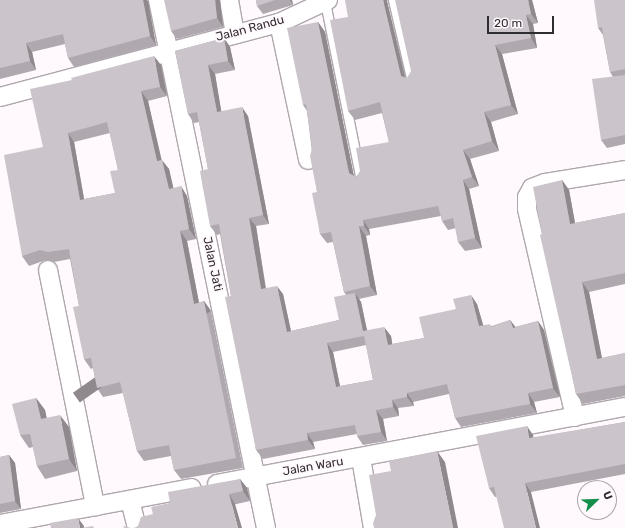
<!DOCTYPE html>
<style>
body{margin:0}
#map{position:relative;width:625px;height:528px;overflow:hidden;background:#fff8fd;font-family:Rubik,sans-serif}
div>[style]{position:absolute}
.roads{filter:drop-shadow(1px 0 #afa7ad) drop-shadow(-1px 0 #afa7ad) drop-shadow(0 1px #afa7ad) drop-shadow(0 -1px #afa7ad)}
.lane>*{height:9px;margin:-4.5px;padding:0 4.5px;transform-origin:4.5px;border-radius:4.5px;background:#fff}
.street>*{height:18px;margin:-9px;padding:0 9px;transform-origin:9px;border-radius:9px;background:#fff}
.wall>*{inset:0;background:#afa9af}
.shaded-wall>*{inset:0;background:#8f898e;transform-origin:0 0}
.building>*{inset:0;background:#ccc4cb}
span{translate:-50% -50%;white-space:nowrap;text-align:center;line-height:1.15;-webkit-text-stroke:4px #fff8fd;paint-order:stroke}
.street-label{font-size:12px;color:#302d30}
.north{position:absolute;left:577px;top:480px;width:40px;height:40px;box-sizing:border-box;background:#fff8fd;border:1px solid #aca7ab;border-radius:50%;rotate:67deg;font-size:11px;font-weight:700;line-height:16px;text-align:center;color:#302d30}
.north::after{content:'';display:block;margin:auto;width:14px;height:18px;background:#138f4b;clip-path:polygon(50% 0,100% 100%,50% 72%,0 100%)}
.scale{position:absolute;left:487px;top:16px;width:67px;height:18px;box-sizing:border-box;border:2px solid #302d30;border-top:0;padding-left:5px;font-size:12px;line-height:14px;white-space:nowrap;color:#302d30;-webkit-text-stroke:3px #fff8fd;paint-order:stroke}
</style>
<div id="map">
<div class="roads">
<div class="lane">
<i style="left:393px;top:0;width:84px;rotate:77deg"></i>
<i style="left:325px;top:2px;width:183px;rotate:78.6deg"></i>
</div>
<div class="street">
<i style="left:158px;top:0;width:539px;rotate:78.44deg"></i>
<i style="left:229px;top:0;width:35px;rotate:80deg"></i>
<i style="left:279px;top:23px;width:140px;rotate:78deg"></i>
<i style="left:0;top:97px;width:289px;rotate:-14.9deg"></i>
<i style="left:279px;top:23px;width:54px;rotate:-25.1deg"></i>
<i style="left:48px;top:270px;width:241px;rotate:78.7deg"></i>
<i style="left:575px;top:417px;width:213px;rotate:-103deg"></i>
<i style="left:527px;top:209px;width:12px;rotate:-90deg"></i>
<i style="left:527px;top:197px;width:10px;rotate:-61deg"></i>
<i style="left:532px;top:188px;width:14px;rotate:-21deg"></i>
<i style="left:545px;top:183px;width:81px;rotate:-9.2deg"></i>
<i style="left:361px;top:458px;width:71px;rotate:80.3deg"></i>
<i style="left:217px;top:484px;width:415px;rotate:-10.7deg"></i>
<i style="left:130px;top:500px;width:29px;rotate:76deg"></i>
<i style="left:0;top:524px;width:195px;rotate:-10.6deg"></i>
</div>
</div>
<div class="wall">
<i style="clip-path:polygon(0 0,148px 1px,156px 45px,74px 67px,68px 58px,65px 44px,32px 52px,36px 70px,0 79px)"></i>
<i style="clip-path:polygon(220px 0,223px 27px,177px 39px,171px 31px)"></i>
<i style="clip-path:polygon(256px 0,292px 0,293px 5px,263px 14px,257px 6px)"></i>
<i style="clip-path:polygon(evenodd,532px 0,538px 23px,533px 24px,537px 48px,502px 54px,518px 114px,491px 122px,499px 151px,470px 159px,479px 186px,469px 189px,482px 248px,465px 251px,458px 242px,456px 228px,448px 230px,442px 221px,441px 216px,369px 229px,370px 235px,366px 236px,377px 295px,359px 299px,361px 302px,367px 330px,391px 336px,392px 344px,424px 338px,456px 309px,477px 304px,483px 325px,492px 326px,510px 320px,515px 327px,538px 321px,544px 330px,560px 397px,534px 402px,537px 413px,461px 427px,455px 418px,449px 394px,413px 402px,414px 406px,398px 408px,399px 416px,383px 419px,387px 441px,363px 445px,357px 436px,357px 434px,313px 442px,315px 449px,263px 459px,256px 450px,231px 296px,220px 234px,217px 235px,210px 226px,208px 169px,199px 122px,194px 123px,188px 114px,175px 51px,224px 38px,230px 47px,235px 70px,215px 74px,221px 111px,248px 116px,269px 224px,256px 226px,266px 288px,283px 294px,291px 331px,339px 320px,346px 295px,344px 292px,333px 242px,327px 243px,320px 234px,317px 192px,307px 111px,303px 105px,318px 22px,325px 32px,354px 176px,356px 177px,389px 142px,382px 113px,355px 120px,348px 111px,348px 17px,387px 1px,406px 78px,407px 78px,532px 0,366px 345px,373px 380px,340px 386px,333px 352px,366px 345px)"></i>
<i style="clip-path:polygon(625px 0,625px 144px,607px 148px,601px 140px,613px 77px,610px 72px,603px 35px,598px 28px)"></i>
<i style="clip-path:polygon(evenodd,161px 65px,167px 96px,148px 101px,161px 160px,169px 169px,173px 188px,187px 196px,196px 239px,187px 241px,199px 303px,204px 301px,211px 311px,243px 468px,181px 479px,174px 470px,171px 456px,144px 461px,137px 451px,123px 393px,103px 397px,97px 388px,93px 368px,91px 369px,84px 359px,79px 306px,70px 259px,54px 262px,46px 260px,29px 266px,22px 256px,43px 147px,161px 65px,110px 133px,118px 170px,115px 193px,84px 199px,74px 142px,110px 133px)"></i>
<i style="clip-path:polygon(562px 180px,569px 190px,575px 223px,625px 213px,625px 284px,589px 292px,602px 358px,625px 353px,625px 396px,583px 404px,576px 394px,542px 234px)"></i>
<i style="clip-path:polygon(36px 398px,45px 410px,46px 418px,69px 427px,77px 471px,45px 479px,37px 466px,33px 447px,29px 448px,20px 435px)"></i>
<i style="clip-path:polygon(625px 422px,625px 474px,531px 492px,495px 497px,489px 488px,533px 435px,533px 438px)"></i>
<i style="clip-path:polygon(9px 455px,15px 463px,21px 509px,0 513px,0 457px)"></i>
<i style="clip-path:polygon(240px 479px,247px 488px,250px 501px,138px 526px,170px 503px)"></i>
</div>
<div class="shaded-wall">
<i style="clip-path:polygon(143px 0,147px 0,148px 1px,156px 45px,150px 36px)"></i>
<i style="clip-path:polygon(215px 0,220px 0,223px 27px,217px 18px)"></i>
<i style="clip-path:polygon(290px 0,292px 0,293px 5px)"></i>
<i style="clip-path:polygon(383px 0,388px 0,387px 1px,407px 86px,401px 76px)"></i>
<i style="clip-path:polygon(528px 0,532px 0,538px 23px,531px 14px)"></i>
<i style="clip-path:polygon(526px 15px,533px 24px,537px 48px,531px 38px)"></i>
<i style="clip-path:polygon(318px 22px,325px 32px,355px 182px,349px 173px)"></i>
<i style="clip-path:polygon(224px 38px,230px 47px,235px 70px,228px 61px)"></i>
<i style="clip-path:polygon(26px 43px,32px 52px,36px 70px,30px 61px)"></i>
<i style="clip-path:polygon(495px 45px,502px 54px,518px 114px,511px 105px)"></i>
<i style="clip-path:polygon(154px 56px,161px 65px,167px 96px,160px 87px)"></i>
<i style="clip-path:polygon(208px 65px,215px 74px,223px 121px,217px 112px)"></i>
<i style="clip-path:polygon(141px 91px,148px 101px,164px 170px,157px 161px)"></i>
<i style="clip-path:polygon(242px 107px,248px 116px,269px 224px,263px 215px)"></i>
<i style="clip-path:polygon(484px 112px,491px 122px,499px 151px,492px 141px)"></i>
<i style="clip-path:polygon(68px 133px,74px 142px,86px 210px,80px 200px)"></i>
<i style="clip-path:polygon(463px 150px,470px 159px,479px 186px,472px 177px)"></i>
<i style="clip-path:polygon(162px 160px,169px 169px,176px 199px,169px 189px)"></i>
<i style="clip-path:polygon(463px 180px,469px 189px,482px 248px,475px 238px)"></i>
<i style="clip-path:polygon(562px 180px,569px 190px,577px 234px,570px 224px)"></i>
<i style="clip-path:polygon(181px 186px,187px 196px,196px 239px,189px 229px)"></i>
<i style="clip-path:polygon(249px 218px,256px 226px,267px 298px,261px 289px)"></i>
<i style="clip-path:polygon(363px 220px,369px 229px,370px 235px,364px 226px)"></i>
<i style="clip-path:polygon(359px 226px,366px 236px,377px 295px,370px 286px)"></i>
<i style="clip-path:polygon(180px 231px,187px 241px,201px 313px,194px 304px)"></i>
<i style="clip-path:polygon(582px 282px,589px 292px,604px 369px,597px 359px)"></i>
<i style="clip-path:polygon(277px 286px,283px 294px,293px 341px,287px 332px)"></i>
<i style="clip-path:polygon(355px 293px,361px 302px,370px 345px,364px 336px)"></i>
<i style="clip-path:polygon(471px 295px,477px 304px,486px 335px,479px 326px)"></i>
<i style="left:204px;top:301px;width:12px;height:160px;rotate:55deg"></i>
<i style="clip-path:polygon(510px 320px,517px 329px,513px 328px)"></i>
<i style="clip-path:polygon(538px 321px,544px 330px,560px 397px,553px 388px)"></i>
<i style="clip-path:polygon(384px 327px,391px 336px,394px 354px,388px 345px)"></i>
<i style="clip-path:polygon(327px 343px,333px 352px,342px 396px,336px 387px)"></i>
<i style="clip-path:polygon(407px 393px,413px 402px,414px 406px,407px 397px)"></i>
<i style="clip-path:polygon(528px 393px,534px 402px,537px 413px,530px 404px)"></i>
<i style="clip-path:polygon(36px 398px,45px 410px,50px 432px,41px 419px)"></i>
<i style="clip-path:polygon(392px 400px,398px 408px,399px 416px,393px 407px)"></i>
<i style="clip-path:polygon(376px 410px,383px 419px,387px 441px,381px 432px)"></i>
<i style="clip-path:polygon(60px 415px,69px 427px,77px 471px,69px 459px)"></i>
<i style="clip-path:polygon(527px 426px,533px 435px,535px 447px,529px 438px)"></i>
<i style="clip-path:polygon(307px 433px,313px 442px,315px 449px,308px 440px)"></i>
<i style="clip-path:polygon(437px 451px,445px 462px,458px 528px,453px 528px)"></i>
<i style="clip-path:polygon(9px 455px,15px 463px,21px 509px,15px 501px)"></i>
<i style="clip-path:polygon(240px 479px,247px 488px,250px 501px,243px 491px)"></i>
<i style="clip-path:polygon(525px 483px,531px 492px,540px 528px,536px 528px)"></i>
<i style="clip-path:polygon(229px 494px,235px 504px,242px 528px,238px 528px)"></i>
<i style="clip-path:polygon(78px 518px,84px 526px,84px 528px,80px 528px)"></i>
</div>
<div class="building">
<i style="clip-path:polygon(0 0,143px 0,150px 36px,68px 58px,63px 34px,26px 43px,30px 61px,0 68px)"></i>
<i style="clip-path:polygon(164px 0,215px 0,217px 18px,171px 31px)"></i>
<i style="clip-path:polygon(256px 0,275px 0,257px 6px)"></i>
<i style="clip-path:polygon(345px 0,383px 0,401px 76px,407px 78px,411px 71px,395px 0,528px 0,531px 14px,526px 15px,531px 38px,495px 45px,511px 105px,484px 112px,492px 141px,463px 150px,472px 177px,463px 180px,475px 238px,458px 242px,453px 218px,442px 221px,438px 206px,363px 220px,364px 226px,359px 226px,370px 286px,344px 292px,331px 232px,320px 234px,312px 193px,317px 192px,310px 156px,312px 148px,306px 104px,303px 105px,287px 28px,318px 22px,349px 173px,356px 177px,360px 171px,356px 148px,389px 142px,380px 102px,348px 111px,330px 20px,348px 17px)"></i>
<i style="clip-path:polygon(594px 0,625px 0,625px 69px,610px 72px,602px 27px,598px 28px)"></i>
<i style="clip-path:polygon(224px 38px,228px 61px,208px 65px,217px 112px,242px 107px,263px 215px,249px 218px,261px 289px,277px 286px,287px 332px,339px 320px,334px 297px,355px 293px,364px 336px,327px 343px,336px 387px,373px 380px,363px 331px,384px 327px,388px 345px,424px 338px,419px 317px,456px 309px,453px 299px,471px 295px,479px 326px,490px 324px,491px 327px,510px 320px,513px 328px,538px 321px,553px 388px,528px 393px,530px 404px,455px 418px,447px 384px,407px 393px,407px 397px,392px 400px,393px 407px,376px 410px,381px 432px,357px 436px,355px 425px,307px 433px,308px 440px,256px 450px,225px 297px,231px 296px,219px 224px,210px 226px,202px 183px,200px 171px,208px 169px,197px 112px,188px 114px,175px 51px)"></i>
<i style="clip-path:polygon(evenodd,154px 56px,160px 87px,141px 91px,157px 161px,162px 160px,169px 189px,181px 186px,189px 229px,180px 231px,194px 304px,204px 301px,236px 458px,174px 470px,169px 445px,137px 451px,120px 382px,97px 388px,91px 358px,84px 359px,73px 307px,79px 306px,69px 249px,48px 252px,40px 250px,22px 256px,4px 155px,43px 147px,30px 89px,72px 80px,71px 78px,154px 56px,107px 122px,118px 170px,110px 171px,115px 193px,80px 200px,68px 133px,107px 122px)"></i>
<i style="clip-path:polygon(625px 75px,625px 135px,601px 140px,592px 79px)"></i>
<i style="clip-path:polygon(562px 180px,570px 224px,625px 213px,625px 273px,582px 282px,597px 359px,625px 353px,625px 385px,576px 394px,540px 235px,542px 234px,533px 187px)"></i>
<i style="clip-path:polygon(36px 398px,41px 419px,60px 415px,69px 459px,37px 466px,30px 434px,20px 435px,12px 404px)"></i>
<i style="clip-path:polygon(625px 422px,625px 464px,525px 483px,536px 528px,504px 528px,494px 487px,489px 488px,476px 436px,527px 426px,529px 438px)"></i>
<i style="clip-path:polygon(437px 451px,453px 528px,374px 528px,373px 523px,376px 515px,369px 475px,391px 471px,389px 461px)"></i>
<i style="clip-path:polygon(9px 455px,15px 501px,0 504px,0 457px)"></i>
<i style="clip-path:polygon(240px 479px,243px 491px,229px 494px,238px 528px,134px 528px,138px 526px,141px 517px,153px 514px,151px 507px,170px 503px,168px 492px)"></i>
<i style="clip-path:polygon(78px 518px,80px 528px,51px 528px,50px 523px)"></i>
<i style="clip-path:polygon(93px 526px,94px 528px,81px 528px)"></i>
<i style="clip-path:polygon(123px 526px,131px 528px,124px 528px)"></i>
</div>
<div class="street-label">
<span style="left:250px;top:29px;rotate:-15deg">Jalan Randu</span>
<span style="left:212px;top:264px;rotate:78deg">Jalan Jati</span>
<span style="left:313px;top:467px;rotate:-10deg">Jalan Waru</span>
</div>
<div class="north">U</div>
<div class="scale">20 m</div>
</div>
